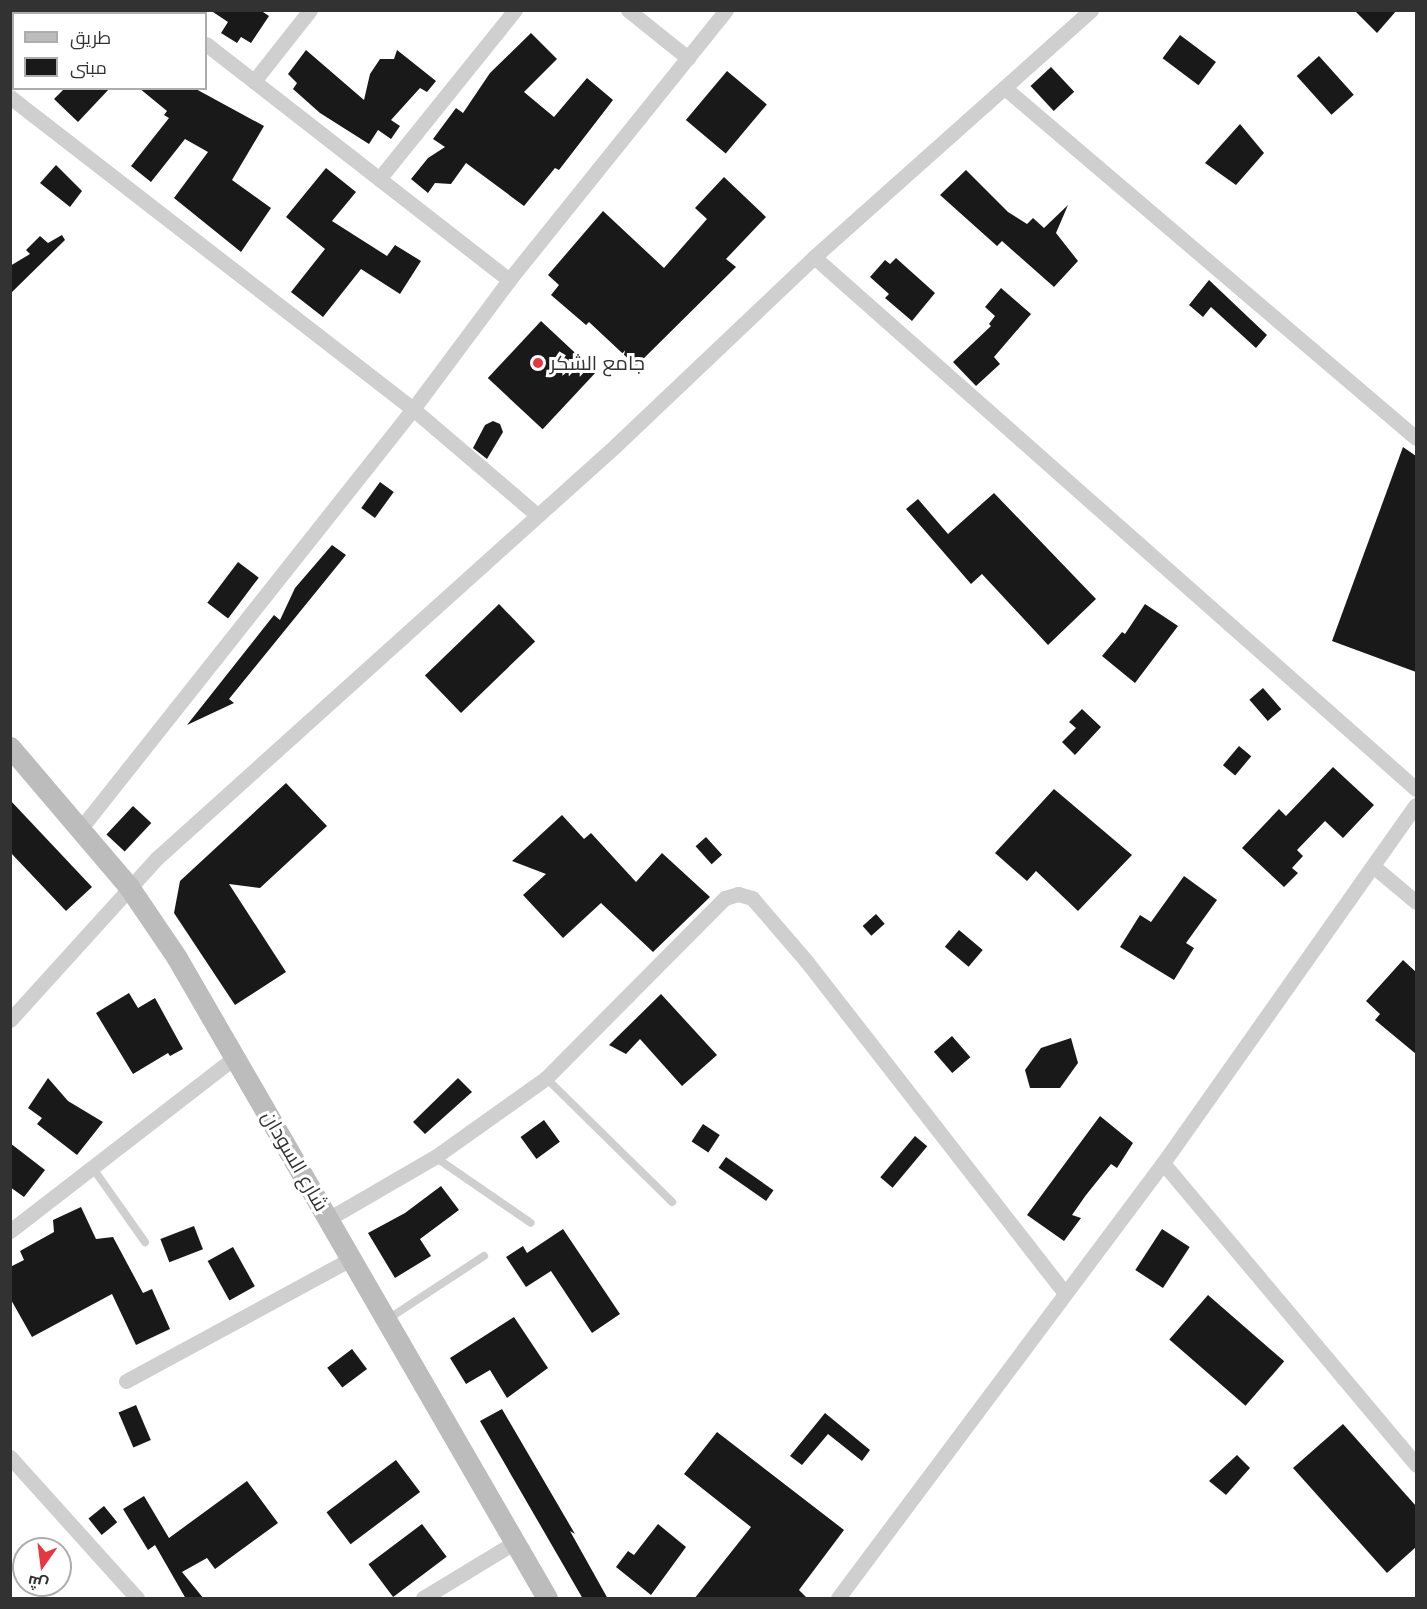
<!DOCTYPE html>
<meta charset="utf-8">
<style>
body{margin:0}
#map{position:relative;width:1427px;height:1609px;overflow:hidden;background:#fff;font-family:Montserrat,Cairo,sans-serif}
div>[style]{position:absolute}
.building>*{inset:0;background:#191919;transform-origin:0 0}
.lane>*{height:8px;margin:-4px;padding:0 4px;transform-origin:4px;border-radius:4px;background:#cfcfcf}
.street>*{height:15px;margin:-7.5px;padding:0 7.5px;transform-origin:7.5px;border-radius:7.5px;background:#cfcfcf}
.secondary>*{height:21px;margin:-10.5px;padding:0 10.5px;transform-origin:10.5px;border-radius:10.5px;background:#bcbcbc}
.dots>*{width:16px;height:16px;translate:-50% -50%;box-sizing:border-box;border:3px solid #fff;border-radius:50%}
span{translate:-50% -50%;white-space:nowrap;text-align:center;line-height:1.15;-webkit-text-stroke:6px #fff;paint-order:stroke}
.poi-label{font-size:20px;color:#323232}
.left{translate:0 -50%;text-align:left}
.street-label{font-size:20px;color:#323232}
.frame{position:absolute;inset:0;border:12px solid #323232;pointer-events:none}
.legend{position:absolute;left:12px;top:12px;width:195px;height:78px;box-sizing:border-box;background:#fff;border:2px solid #adadad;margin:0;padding:8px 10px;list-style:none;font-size:18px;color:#323232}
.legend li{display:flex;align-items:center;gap:12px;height:30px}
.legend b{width:30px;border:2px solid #adadad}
.north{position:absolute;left:12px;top:1537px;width:60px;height:60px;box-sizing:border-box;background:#fff;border:2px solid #adadad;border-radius:50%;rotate:194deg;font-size:16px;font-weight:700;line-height:24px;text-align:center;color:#323232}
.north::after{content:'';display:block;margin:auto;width:21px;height:27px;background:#e53742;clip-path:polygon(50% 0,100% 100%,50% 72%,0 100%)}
</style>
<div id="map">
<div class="building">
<i style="clip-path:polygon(210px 10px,260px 10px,269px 16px,251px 43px,241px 37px,237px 43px,221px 33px,228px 22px)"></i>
<i style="clip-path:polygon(1354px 10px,1397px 10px,1377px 33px)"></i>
<i style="clip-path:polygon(531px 33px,557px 59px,524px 92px,554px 117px,587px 78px,613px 100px,559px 170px,555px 168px,524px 206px,466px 163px,451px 184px,435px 183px,428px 193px,411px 179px,428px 158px,445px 147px,433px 139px,456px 108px,463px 113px,490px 73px)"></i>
<i style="left:1180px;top:35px;width:45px;height:29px;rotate:37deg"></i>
<i style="clip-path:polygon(306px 50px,364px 100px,370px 74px,380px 59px,394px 59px,397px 50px,436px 81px,427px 92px,420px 88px,391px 120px,400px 126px,391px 139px,378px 130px,369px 144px,320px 113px,293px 89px,297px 83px,288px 74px)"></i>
<i style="left:1319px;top:56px;width:52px;height:30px;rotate:48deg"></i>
<i style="left:1051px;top:67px;width:34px;height:28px;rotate:47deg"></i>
<i style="left:727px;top:71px;width:52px;height:64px;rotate:40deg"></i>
<i style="clip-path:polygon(65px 88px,110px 88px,78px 122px,54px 99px)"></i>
<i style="clip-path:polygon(139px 88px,194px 88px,264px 126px,232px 180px,271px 208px,241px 252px,174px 198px,208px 152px,185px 139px,151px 182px,131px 166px,169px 118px,164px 115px,167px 111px)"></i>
<i style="clip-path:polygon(1240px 124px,1264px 153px,1236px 185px,1205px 163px)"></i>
<i style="clip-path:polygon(56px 165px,82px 191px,70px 207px,40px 183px)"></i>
<i style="clip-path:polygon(326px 168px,356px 192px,332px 221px,387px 256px,395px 245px,421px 261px,400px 294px,361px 269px,323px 317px,291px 292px,325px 249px,286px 217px)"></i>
<i style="clip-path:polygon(966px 170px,1008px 212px,1027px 224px,1033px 218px,1044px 228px,1068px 205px,1056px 233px,1078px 261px,1054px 287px,1002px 241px,997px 246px,940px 195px)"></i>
<i style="clip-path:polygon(724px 177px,766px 217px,726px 259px,736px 267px,636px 366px,589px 322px,586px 325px,551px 295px,559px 285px,548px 275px,603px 211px,664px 268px,707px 219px,695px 208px)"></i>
<i style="clip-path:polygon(62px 235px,65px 240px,10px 294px,10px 266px,30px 254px,26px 250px,40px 236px,48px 243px)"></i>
<i style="clip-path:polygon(896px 258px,935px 293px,912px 321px,885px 298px,889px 294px,870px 277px,885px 260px,890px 264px)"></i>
<i style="clip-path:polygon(1209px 280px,1267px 335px,1256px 348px,1211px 307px,1203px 317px,1189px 305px)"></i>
<i style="clip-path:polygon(1001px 288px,1031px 314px,994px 357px,1000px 364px,976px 386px,953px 362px,991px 326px,989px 324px,995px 316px,985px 307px)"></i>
<i style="left:541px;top:321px;width:75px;height:78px;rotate:43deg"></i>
<i style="clip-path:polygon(493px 421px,500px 424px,503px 432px,487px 459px,473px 448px,485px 425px)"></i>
<i style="clip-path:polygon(1403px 447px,1416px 456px,1416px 672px,1332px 641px)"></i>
<i style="left:380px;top:482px;width:17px;height:32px;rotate:36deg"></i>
<i style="clip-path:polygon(994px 493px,1096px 599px,1048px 645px,982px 574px,971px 584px,906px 509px,918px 499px,948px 534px)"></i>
<i style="clip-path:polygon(332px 545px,346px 555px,229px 699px,234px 703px,187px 725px,274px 615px,280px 620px,295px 588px)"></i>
<i style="left:238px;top:562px;width:26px;height:51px;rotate:37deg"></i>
<i style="left:499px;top:604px;width:52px;height:103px;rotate:46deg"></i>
<i style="clip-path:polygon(1145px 604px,1178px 626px,1135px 683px,1102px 656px,1122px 632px,1125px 634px)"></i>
<i style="left:1263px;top:688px;width:28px;height:18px;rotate:49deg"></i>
<i style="clip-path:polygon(1082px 709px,1101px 727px,1075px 755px,1062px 742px,1076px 728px,1069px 722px)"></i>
<i style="left:1239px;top:746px;width:16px;height:25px;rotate:40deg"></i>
<i style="clip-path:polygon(1333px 767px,1374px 805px,1343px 838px,1325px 821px,1297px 850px,1303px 856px,1292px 868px,1298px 873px,1284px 887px,1242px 848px,1279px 809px,1286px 816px)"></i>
<i style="clip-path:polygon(286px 783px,327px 826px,260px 888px,229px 884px,286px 972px,235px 1005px,174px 913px,180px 881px)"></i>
<i style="clip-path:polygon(1054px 789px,1132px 855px,1078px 911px,1036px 871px,1027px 881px,995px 853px)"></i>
<i style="clip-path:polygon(10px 800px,92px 887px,66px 911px,10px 852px)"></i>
<i style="left:133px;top:806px;width:25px;height:39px;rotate:43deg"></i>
<i style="clip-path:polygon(562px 815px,584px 839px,591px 833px,636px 882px,662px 853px,710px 897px,653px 952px,601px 903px,563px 938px,523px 895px,546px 874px,512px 861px)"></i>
<i style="left:706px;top:837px;width:24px;height:14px;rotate:48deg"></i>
<i style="clip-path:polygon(1184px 876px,1217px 900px,1186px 943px,1194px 948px,1174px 980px,1120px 947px,1140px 915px,1151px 922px)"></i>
<i style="left:876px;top:914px;width:13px;height:18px;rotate:48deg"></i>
<i style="left:959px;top:930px;width:31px;height:22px;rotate:40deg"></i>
<i style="clip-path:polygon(1403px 960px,1416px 972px,1416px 1054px,1375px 1020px,1380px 1014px,1366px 1001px)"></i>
<i style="clip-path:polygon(129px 993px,138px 1008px,155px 998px,183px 1049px,170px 1056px,168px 1053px,133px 1074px,96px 1013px)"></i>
<i style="clip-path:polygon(661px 994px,717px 1055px,682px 1086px,640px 1039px,626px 1054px,609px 1045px)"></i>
<i style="left:952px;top:1036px;width:28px;height:24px;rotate:49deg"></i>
<i style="clip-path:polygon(1071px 1038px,1078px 1063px,1060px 1088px,1030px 1088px,1025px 1070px,1041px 1048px)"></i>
<i style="clip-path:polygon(48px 1078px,68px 1101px,103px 1122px,77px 1155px,37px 1124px,42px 1118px,28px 1108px)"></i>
<i style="clip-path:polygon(458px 1078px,472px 1092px,425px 1134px,413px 1122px)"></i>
<i style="clip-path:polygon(1100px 1116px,1133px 1143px,1117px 1168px,1111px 1164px,1086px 1195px,1072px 1215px,1081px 1218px,1064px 1241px,1027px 1215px)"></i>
<i style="left:544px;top:1120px;width:27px;height:29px;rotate:54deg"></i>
<i style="left:703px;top:1124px;width:20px;height:21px;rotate:33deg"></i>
<i style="left:915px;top:1136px;width:16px;height:54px;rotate:40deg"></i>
<i style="clip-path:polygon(10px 1143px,45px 1170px,24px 1197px,10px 1187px)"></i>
<i style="left:726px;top:1157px;width:58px;height:13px;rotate:35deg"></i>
<i style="clip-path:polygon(441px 1186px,459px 1210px,420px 1239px,431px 1256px,395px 1278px,368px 1233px,405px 1213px)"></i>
<i style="clip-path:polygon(81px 1207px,96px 1239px,113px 1237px,143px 1293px,152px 1289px,170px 1329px,136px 1345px,112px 1294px,32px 1337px,10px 1298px,10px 1267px,24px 1260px,20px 1251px,54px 1232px,53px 1220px)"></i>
<i style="left:194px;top:1226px;width:25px;height:36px;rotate:69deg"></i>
<i style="clip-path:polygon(563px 1229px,620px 1314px,592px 1333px,551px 1271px,526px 1287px,506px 1257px,523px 1246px,527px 1253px)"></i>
<i style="left:1162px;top:1229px;width:33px;height:49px;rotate:33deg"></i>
<i style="left:233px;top:1247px;width:45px;height:29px;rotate:61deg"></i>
<i style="left:1208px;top:1295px;width:101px;height:59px;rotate:41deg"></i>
<i style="clip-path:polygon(514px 1317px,548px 1368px,507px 1398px,490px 1370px,466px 1384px,450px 1358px)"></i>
<i style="left:352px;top:1349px;width:25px;height:31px;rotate:53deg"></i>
<i style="left:136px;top:1405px;width:38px;height:19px;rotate:67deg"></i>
<i style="clip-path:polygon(502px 1409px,575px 1534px,570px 1531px,608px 1599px,583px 1599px,480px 1421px)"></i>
<i style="clip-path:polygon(825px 1413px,870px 1450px,862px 1461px,828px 1434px,802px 1465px,790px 1456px)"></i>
<i style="clip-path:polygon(1343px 1424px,1416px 1506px,1416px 1547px,1387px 1573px,1293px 1468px)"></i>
<i style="clip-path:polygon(717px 1432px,844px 1530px,799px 1590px,808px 1599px,694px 1599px,751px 1527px,684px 1474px)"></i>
<i style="clip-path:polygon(1237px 1455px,1250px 1468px,1226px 1495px,1209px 1481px)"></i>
<i style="left:396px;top:1460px;width:40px;height:87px;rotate:53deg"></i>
<i style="clip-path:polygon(247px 1481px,278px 1523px,215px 1569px,207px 1558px,182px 1572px,204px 1599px,186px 1599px,155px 1545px,148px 1550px,123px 1509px,144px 1496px,169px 1538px)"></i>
<i style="left:104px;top:1506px;width:21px;height:20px;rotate:51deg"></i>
<i style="left:422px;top:1524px;width:41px;height:67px;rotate:53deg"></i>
<i style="clip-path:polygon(658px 1524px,686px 1547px,651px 1595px,616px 1567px,628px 1551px,634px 1555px)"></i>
</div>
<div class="lane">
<i style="left:546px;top:1078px;width:177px;rotate:44.5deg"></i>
<i style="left:435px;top:1157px;width:116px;rotate:34.5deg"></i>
<i style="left:92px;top:1167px;width:92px;rotate:54.8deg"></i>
<i style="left:388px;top:1319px;width:115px;rotate:-33.3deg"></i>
</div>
<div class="street">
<i style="left:162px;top:10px;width:6px;rotate:45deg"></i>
<i style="left:628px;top:10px;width:77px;rotate:38.7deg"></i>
<i style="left:206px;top:44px;width:384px;rotate:37.9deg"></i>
<i style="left:254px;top:81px;width:90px;rotate:-51.7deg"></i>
<i style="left:1006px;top:89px;width:538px;rotate:40.41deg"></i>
<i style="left:10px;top:97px;width:510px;rotate:37.75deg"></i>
<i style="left:413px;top:409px;width:163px;rotate:40.5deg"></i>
<i style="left:379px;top:179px;width:217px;rotate:-51.2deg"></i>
<i style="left:814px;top:257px;width:803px;rotate:41.47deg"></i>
<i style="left:81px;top:828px;width:535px;rotate:-51.61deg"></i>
<i style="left:413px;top:409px;width:161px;rotate:-53.3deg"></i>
<i style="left:509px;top:280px;width:346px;rotate:-51.2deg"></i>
<i style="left:1373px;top:866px;width:56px;rotate:39.9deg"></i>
<i style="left:10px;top:1020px;width:219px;rotate:-47.8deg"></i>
<i style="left:157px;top:858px;width:616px;rotate:-41.97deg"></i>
<i style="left:615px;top:446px;width:274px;rotate:-43.5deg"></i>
<i style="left:814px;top:257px;width:371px;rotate:-41.7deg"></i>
<i style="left:1163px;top:1163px;width:394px;rotate:50deg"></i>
<i style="left:328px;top:1219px;width:124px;rotate:-30.1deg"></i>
<i style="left:435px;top:1157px;width:136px;rotate:-35.4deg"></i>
<i style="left:546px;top:1078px;width:254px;rotate:-45.2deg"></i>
<i style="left:725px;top:898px;width:14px;rotate:-17deg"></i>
<i style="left:738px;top:894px;width:15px;rotate:16deg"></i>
<i style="left:752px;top:898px;width:84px;rotate:49.3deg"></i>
<i style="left:807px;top:962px;width:420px;rotate:52.1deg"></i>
<i style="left:10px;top:1231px;width:284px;rotate:-37.7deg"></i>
<i style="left:126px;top:1381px;width:258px;rotate:-28.5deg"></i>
<i style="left:10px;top:1457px;width:190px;rotate:48deg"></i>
<i style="left:423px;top:1598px;width:108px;rotate:-31.3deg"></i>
<i style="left:838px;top:1598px;width:543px;rotate:-53.24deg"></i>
<i style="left:1163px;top:1163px;width:438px;rotate:-54.8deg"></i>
</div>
<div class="secondary">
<i style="left:10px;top:747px;width:184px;rotate:49.6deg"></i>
<i style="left:129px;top:887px;width:86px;rotate:55.9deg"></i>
<i style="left:177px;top:958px;width:739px;rotate:59.97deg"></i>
</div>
<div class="dots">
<i style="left:538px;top:363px;background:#e53742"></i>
</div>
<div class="poi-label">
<span class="left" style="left:550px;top:363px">جامع الشكر</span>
</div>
<div class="street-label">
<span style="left:295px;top:1161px;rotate:60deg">شارع السودان</span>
</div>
<div class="frame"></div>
<ul class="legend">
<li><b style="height:8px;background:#bcbcbc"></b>طريق</li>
<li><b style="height:16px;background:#191919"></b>مبنى</li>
</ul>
<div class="north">ش</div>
</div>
